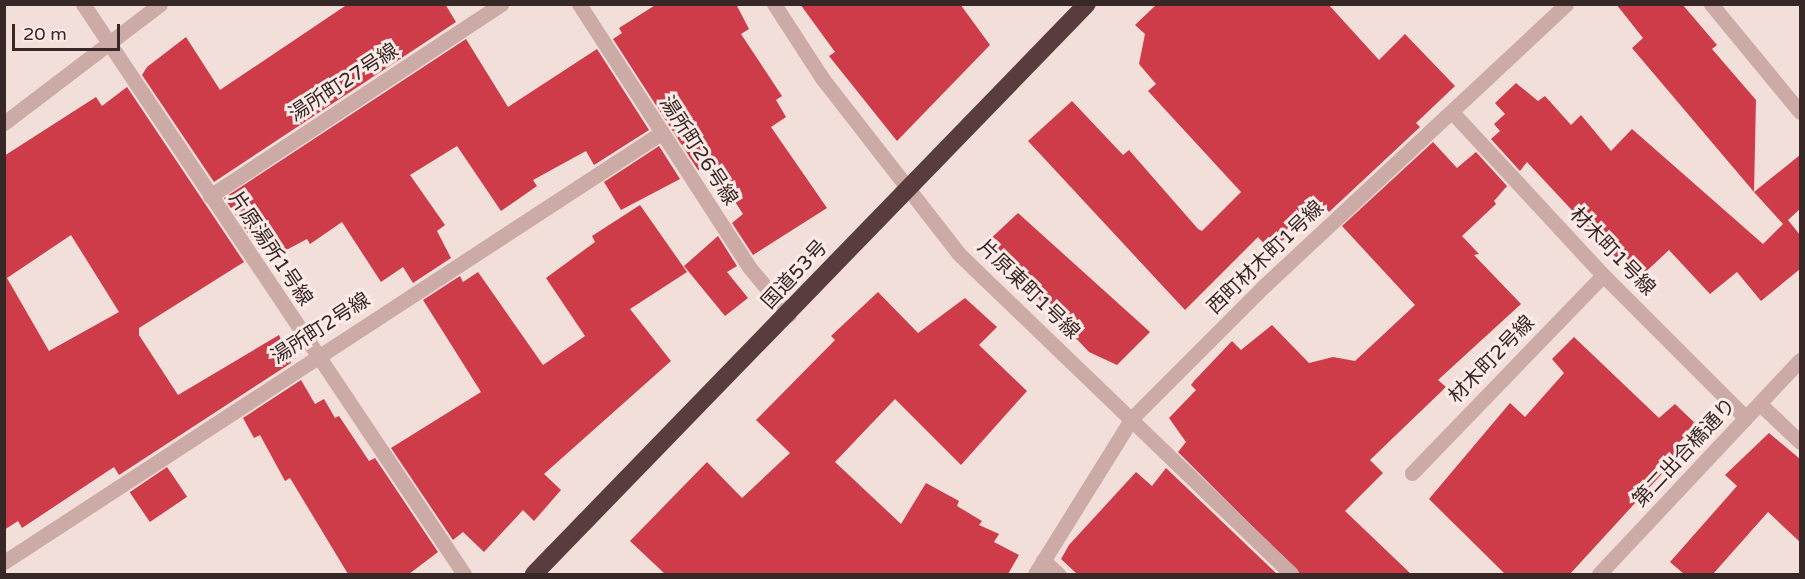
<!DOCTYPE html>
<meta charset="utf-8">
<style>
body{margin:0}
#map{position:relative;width:1805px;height:579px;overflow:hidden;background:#f3dfda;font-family:"Varela Round","Noto Sans JP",sans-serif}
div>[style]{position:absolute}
.building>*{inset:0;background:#ce3c49;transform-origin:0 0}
.minor>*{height:15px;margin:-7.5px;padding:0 7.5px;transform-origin:7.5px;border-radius:7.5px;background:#ccaaa5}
.highway>*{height:18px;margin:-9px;padding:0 9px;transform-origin:9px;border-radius:9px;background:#593d3e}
span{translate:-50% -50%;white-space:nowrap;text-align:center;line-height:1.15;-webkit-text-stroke:6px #fbeae6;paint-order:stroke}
.street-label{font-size:20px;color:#372727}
.frame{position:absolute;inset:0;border:6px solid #372727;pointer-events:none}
.scale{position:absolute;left:12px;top:24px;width:108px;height:27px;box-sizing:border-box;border:3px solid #372727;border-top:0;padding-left:8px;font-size:18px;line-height:21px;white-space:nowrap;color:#372727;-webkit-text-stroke:4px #fbeae6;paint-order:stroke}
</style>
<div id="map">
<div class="building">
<i style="clip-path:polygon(348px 4px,445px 4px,456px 22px,214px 182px,142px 75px,147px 67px,186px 37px,220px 90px)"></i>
<i style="clip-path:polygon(657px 4px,736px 4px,749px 29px,741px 34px,782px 96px,776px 100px,786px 117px,771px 127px,827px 208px,753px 255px,732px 223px,743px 214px,710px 163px,698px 170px,613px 39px,622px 33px,619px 28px)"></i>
<i style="clip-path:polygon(800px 4px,960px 4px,990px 45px,897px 141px,829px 56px,835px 52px)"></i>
<i style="clip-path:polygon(1157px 4px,1328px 4px,1379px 60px,1405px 34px,1455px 86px,1416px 123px,1420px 127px,1329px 212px,1325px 208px,1270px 250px,1258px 237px,1185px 310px,1028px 141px,1072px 101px,1123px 155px,1129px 150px,1198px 229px,1202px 231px,1241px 192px,1148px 91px,1156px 84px,1139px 64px,1145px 34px,1135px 25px)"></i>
<i style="clip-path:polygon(1616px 4px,1682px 4px,1717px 45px,1712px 49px,1756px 100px,1754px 192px,1632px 48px,1643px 38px)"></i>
<i style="clip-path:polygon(466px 39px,508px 107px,597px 49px,649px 130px,594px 165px,586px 151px,533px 180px,537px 186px,501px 211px,457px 146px,410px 175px,445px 225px,437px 231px,451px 258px,413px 283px,403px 267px,381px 282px,342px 222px,310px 244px,307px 239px,275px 256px,269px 245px,260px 251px,224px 198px)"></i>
<i style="clip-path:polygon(1516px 83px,1538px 101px,1545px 96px,1571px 125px,1581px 115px,1611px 151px,1632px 129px,1763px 244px,1783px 224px,1754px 192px,1800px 155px,1800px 209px,1788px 220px,1800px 235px,1800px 269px,1761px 301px,1737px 272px,1710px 294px,1669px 250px,1637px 280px,1527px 162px,1520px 171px,1491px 139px,1500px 131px,1494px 124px,1505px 114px,1495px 103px)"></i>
<i style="clip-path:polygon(evenodd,127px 87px,244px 262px,139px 328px,139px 335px,178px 395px,279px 335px,291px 363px,119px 475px,114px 467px,22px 528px,18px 521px,4px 530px,4px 156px,96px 97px,102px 106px,127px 87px,71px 235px,119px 312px,49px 351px,7px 278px,71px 235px)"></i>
<i style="clip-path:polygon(1433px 142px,1457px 168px,1476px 152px,1507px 186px,1494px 201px,1496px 204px,1462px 236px,1479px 254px,1474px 255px,1521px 304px,1438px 380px,1446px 387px,1370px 460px,1383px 473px,1345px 511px,1411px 574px,1300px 574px,1178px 452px,1186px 442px,1169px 418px,1196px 390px,1191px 385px,1194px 381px,1232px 341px,1241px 350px,1272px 325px,1309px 363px,1333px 357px,1355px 361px,1415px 305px,1342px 226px)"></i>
<i style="clip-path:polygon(659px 146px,680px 179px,621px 210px,604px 182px)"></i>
<i style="clip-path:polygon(640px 205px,687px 272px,630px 309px,671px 361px,544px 474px,561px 490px,534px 521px,523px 510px,484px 552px,463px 532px,453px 540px,391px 448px,481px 392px,423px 300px,460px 276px,463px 282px,478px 272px,543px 365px,585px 336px,546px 278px,595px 242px,592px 236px)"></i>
<i style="clip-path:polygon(1018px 213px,1150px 332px,1117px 365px,1089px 352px,986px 243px)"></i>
<i style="clip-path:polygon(718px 236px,737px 266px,727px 272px,748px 298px,725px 316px,684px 266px)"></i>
<i style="clip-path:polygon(878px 292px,918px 333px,965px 298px,997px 327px,979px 345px,1027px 391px,961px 465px,895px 399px,835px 462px,901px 524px,926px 483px,959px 501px,957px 506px,982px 521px,979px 525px,999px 534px,994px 542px,1019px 555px,1008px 574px,665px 574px,630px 541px,707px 462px,742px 498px,790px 453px,756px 420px,835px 340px,831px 336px)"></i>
<i style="clip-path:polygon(1574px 337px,1659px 418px,1675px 404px,1697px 425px,1673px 448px,1680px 454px,1570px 574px,1505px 574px,1429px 499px,1510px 403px,1525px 417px,1564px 373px,1552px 359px)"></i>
<i style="clip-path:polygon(301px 380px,315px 404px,324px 399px,335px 418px,339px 416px,369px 461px,375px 458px,438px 552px,409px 574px,348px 574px,290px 478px,285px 481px,260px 435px,254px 438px,243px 418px)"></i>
<i style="clip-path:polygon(1769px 433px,1800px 459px,1800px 542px,1768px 512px,1713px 574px,1684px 574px,1670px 562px,1737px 486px,1725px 475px)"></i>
<i style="left:167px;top:467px;width:36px;height:45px;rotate:56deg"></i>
<i style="clip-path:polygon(1166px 468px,1277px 574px,1077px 574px,1061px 559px,1069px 545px,1136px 472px,1152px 486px)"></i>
</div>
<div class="minor">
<i style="left:83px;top:4px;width:686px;rotate:56.24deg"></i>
<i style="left:579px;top:4px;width:313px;rotate:57.1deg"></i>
<i style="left:749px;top:267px;width:62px;rotate:50.2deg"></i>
<i style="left:774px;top:4px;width:88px;rotate:57deg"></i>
<i style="left:822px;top:78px;width:223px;rotate:52.1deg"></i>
<i style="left:959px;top:254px;width:461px;rotate:43.9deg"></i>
<i style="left:1711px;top:4px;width:140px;rotate:50.5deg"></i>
<i style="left:1452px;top:112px;width:222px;rotate:47.2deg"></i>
<i style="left:1603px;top:275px;width:202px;rotate:45deg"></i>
<i style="left:4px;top:123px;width:196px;rotate:-37.3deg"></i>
<i style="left:210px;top:196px;width:349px;rotate:-33.4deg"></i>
<i style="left:1760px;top:404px;width:55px;rotate:43.5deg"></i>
<i style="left:1412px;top:473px;width:275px;rotate:-46deg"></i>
<i style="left:1043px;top:560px;width:21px;rotate:43deg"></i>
<i style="left:4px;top:562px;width:785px;rotate:-33.14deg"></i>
<i style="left:1035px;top:574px;width:184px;rotate:-58.1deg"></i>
<i style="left:1132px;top:418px;width:187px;rotate:-45deg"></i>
<i style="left:1264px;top:286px;width:413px;rotate:-43deg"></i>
<i style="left:1599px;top:574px;width:294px;rotate:-46.8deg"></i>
</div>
<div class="highway">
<i style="left:534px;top:574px;width:794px;rotate:-45.87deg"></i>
</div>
<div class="street-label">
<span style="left:344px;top:83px;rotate:-33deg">湯所町27号線</span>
<span style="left:698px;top:151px;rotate:57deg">湯所町26号線</span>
<span style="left:270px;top:249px;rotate:56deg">片原湯所1号線</span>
<span style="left:1612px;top:252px;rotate:46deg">材木町1号線</span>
<span style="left:1266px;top:258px;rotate:-44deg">西町材木町1号線</span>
<span style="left:795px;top:275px;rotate:-47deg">国道53号</span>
<span style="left:1028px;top:290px;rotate:44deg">片原東町1号線</span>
<span style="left:321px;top:329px;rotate:-33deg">湯所町2号線</span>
<span style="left:1492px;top:360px;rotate:-46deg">材木町2号線</span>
<span style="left:1685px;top:453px;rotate:-47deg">第二出合橋通り</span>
</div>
<div class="frame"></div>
<div class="scale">20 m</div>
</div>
